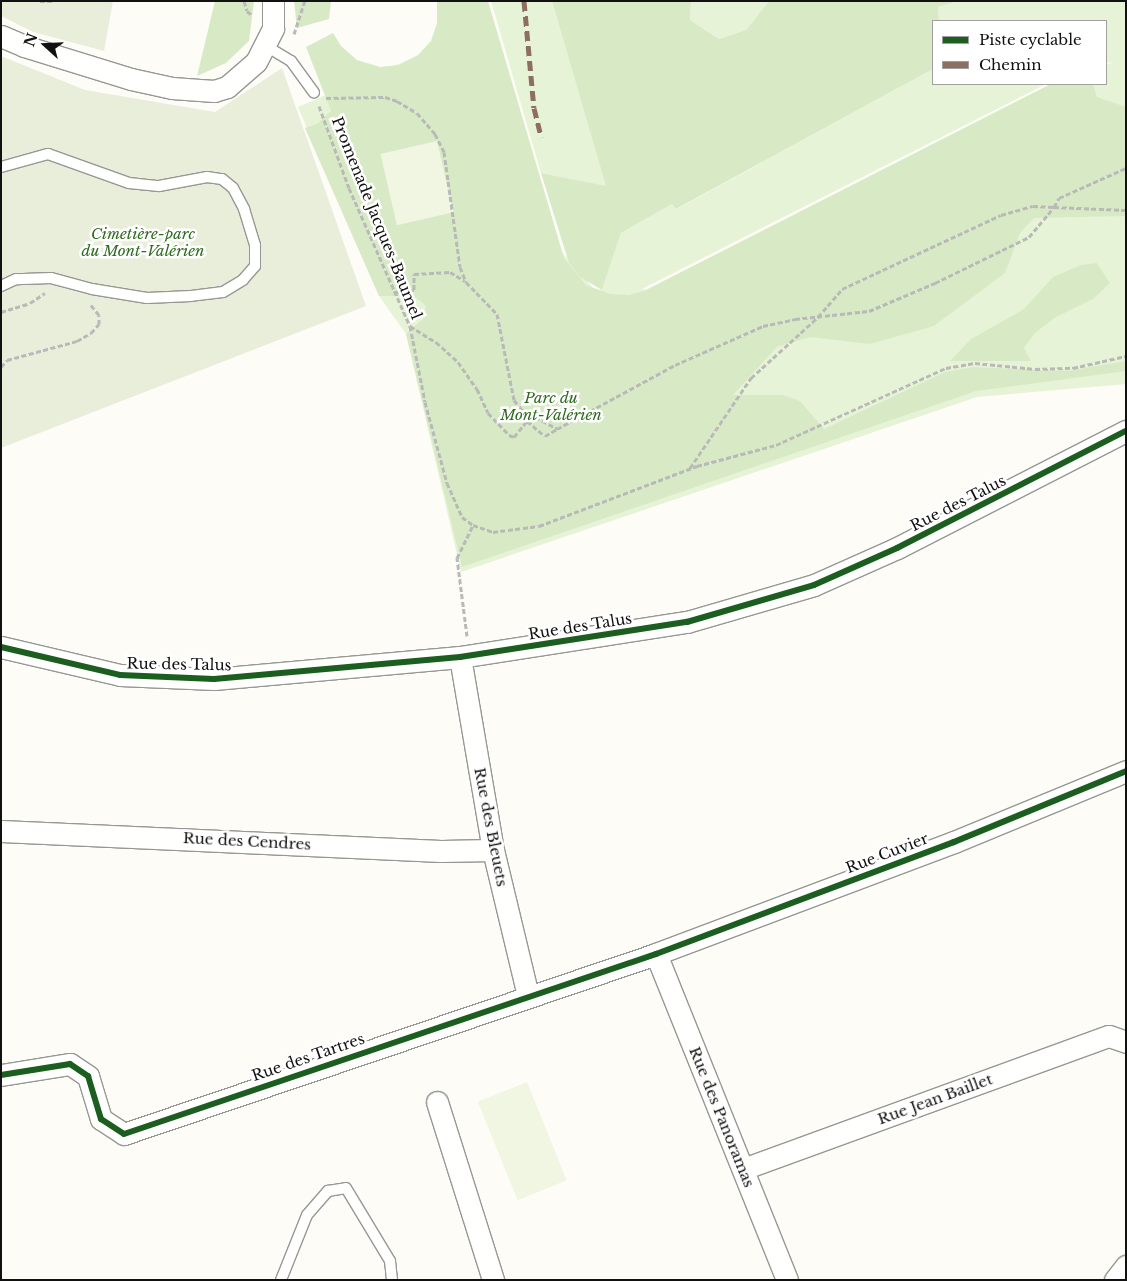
<!DOCTYPE html>
<meta charset="utf-8">
<style>
body{margin:0}
#map{position:relative;width:1127px;height:1281px;overflow:hidden;background:#fdfcf7;font-family:"Libre Baskerville",serif}
div>[style]{position:absolute}
.green>*{inset:0;background:#e7f3d7}
.forest>*{inset:0;background:#d8eac5}
.cemetery>*{inset:0;background:#e9eedb}
.pitch>*{inset:0;background:#f0f6e1;transform-origin:0 0}
.path>*{height:3px;margin-top:-1.5px;transform-origin:0;background:repeating-linear-gradient(90deg,#b9b9b8 0 5px,transparent 0 7.5px)}
.roads{filter:drop-shadow(1px 0 #979795) drop-shadow(-1px 0 #979795) drop-shadow(0 1px #979795) drop-shadow(0 -1px #979795)}
.lane>*{height:10px;margin:-5px;padding:0 5px;transform-origin:5px;border-radius:5px;background:#fffffe}
.street>*{height:21px;margin:-10.5px;padding:0 10.5px;transform-origin:10.5px;border-radius:10.5px;background:#fffffe}
.quiet>*{height:5px;margin-top:-2.5px;transform-origin:0;background:repeating-linear-gradient(90deg,#8d6e63 0 10px,transparent 0 15px)}
.cycleway>*{height:6px;margin:-3px;padding:0 3px;transform-origin:3px;border-radius:3px;background:#1b5e20}
span{translate:-50% -50%;white-space:nowrap;text-align:center;line-height:1.15;-webkit-text-stroke:5px #fff;paint-order:stroke}
.street-label{font-size:15px;color:#111}
.park-label{font-size:15px;color:#2f6b1f;font-style:italic}
.frame{position:absolute;inset:0;border:2px solid #111;pointer-events:none}
.legend{position:absolute;left:932px;top:20px;width:175px;height:65px;box-sizing:border-box;background:#fff;border:1px solid #a0a0a0;margin:0;padding:6px 9px;list-style:none;font-size:15px;color:#111}
.legend li{display:flex;align-items:center;gap:10px;height:25px}
.legend b{width:25px;border:1px solid #a0a0a0}
.north{position:absolute;left:20px;top:20px;width:50px;height:50px;-webkit-text-stroke:4px #fff;paint-order:stroke;rotate:290deg;font-size:14px;font-weight:700;line-height:20px;text-align:center;color:#111}
.north::after{content:'';display:block;margin:auto;width:18px;height:22px;background:#111;clip-path:polygon(50% 0,100% 100%,50% 72%,0 100%)}
</style>
<div id="map">
<div class="green">
<i style="clip-path:polygon(491px 1px,552px 1px,607px 187px,541px 173px)"></i>
<i style="clip-path:polygon(691px 1px,769px 1px,746px 30px,719px 39px,690px 20px)"></i>
<i style="clip-path:polygon(959px 1px,1126px 1px,1126px 384px,977px 397px,461px 572px,406px 334px,379px 296px,298px 107px,494px 23px,561px 251px,594px 289px,602px 290px,621px 233px,672px 204px,677px 209px,933px 69px,933px 84px,1046px 84px,642px 289px,646px 290px,1051px 84px,1106px 84px,1106px 65px,1114px 62px,1106px 63px,1106px 21px,939px 21px,938px 7px)"></i>
</div>
<div class="forest">
<i style="clip-path:polygon(215px 1px,254px 1px,249px 41px,226px 63px,197px 76px)"></i>
<i style="clip-path:polygon(294px 1px,331px 1px,329px 19px,297px 28px)"></i>
<i style="clip-path:polygon(437px 1px,488px 1px,564px 258px,586px 285px,610px 294px,629px 295px,646px 290px,1051px 84px,1093px 84px,1097px 97px,1126px 107px,1126px 216px,1034px 218px,1020px 233px,1005px 273px,934px 326px,870px 344px,810px 337px,777px 347px,733px 395px,783px 395px,800px 401px,824px 429px,945px 372px,973px 367px,1067px 371px,1126px 361px,1126px 371px,976px 391px,462px 567px,406px 334px,426px 316px,425px 305px,414px 296px,379px 296px,305px 128px,317px 124px,331px 111px,306px 47px,333px 33px,341px 46px,357px 60px,380px 67px,399px 65px,418px 55px,431px 41px,437px 23px)"></i>
<i style="clip-path:polygon(552px 1px,691px 1px,690px 20px,719px 39px,746px 30px,769px 1px,959px 1px,938px 7px,939px 21px,933px 21px,933px 69px,676px 209px,672px 204px,621px 233px,602px 290px,580px 277px,569px 263px,541px 173px,606px 186px)"></i>
<i style="clip-path:polygon(1097px 263px,1110px 283px,1093px 299px,1056px 317px,1035px 333px,1024px 348px,1031px 361px,950px 361px,971px 339px,1024px 309px,1053px 277px,1081px 265px)"></i>
</div>
<div class="cemetery">
<i style="clip-path:polygon(1px 1px,113px 1px,104px 51px,33px 32px,1px 16px)"></i>
<i style="clip-path:polygon(1px 56px,85px 90px,215px 112px,282px 68px,366px 306px,1px 448px)"></i>
</div>
<div class="pitch">
<i style="left:437px;top:141px;width:73px;height:58px;rotate:77deg"></i>
<i style="left:527px;top:1082px;width:106px;height:53px;rotate:68deg"></i>
</div>
<div class="path">
<i style="left:40px;top:1px;width:13px"></i>
<i style="left:244px;top:1px;width:10px;rotate:73deg"></i>
<i style="left:247px;top:11px;width:6px;rotate:39deg"></i>
<i style="left:294px;top:34px;width:35px;rotate:-72deg"></i>
<i style="left:326px;top:98px;width:59px;rotate:-1deg"></i>
<i style="left:385px;top:97px;width:13px;rotate:18deg"></i>
<i style="left:397px;top:101px;width:23px;rotate:31deg"></i>
<i style="left:417px;top:113px;width:28px;rotate:49deg"></i>
<i style="left:435px;top:134px;width:20px;rotate:63deg"></i>
<i style="left:444px;top:152px;width:116px;rotate:82.1deg"></i>
<i style="left:460px;top:267px;width:16px;rotate:68deg"></i>
<i style="left:466px;top:282px;width:45px;rotate:45.9deg"></i>
<i style="left:497px;top:314px;width:88px;rotate:78.8deg"></i>
<i style="left:514px;top:400px;width:13px;rotate:51deg"></i>
<i style="left:522px;top:410px;width:40px;rotate:28deg"></i>
<i style="left:557px;top:429px;width:134px;rotate:-28.5deg"></i>
<i style="left:675px;top:365px;width:96px;rotate:-23.9deg"></i>
<i style="left:763px;top:326px;width:33px;rotate:-12deg"></i>
<i style="left:795px;top:319px;width:74px;rotate:-6.2deg"></i>
<i style="left:869px;top:311px;width:72px;rotate:-23deg"></i>
<i style="left:935px;top:283px;width:105px;rotate:-26.1deg"></i>
<i style="left:1029px;top:237px;width:39px;rotate:-50deg"></i>
<i style="left:1054px;top:207px;width:72px;rotate:2.4deg"></i>
<i style="left:319px;top:106px;width:87px;rotate:69.9deg"></i>
<i style="left:349px;top:188px;width:151px;rotate:66.2deg"></i>
<i style="left:410px;top:326px;width:77px;rotate:78.8deg"></i>
<i style="left:425px;top:402px;width:84px;rotate:74.8deg"></i>
<i style="left:447px;top:483px;width:37px;rotate:66deg"></i>
<i style="left:462px;top:517px;width:14px;rotate:36deg"></i>
<i style="left:473px;top:525px;width:21px;rotate:19deg"></i>
<i style="left:493px;top:532px;width:46px;rotate:-7.4deg"></i>
<i style="left:539px;top:526px;width:169px;rotate:-20.8deg"></i>
<i style="left:697px;top:466px;width:82px;rotate:-14.9deg"></i>
<i style="left:776px;top:445px;width:187px;rotate:-24.4deg"></i>
<i style="left:946px;top:368px;width:29px;rotate:-10deg"></i>
<i style="left:975px;top:363px;width:60px;rotate:5.7deg"></i>
<i style="left:1035px;top:369px;width:38px;rotate:-2deg"></i>
<i style="left:1073px;top:368px;width:54px;rotate:-12.8deg"></i>
<i style="left:395px;top:292px;width:19px;rotate:-6deg"></i>
<i style="left:414px;top:290px;width:16px;rotate:-90deg"></i>
<i style="left:414px;top:274px;width:36px;rotate:-3deg"></i>
<i style="left:450px;top:272px;width:17px;rotate:31deg"></i>
<i style="left:1px;top:312px;width:30px;rotate:-17deg"></i>
<i style="left:30px;top:303px;width:18px;rotate:-34deg"></i>
<i style="left:410px;top:326px;width:31px;rotate:32deg"></i>
<i style="left:436px;top:342px;width:30px;rotate:42deg"></i>
<i style="left:458px;top:362px;width:33px;rotate:55deg"></i>
<i style="left:477px;top:389px;width:26px;rotate:65deg"></i>
<i style="left:488px;top:413px;width:30px;rotate:46deg"></i>
<i style="left:509px;top:435px;width:5px;rotate:22deg"></i>
<i style="left:514px;top:437px;width:21px;rotate:-51deg"></i>
<i style="left:527px;top:421px;width:23px;rotate:40deg"></i>
<i style="left:545px;top:436px;width:14px;rotate:-30deg"></i>
<i style="left:1px;top:367px;width:9px;rotate:-49deg"></i>
<i style="left:7px;top:360px;width:73px;rotate:-15.2deg"></i>
<i style="left:77px;top:341px;width:16px;rotate:-30deg"></i>
<i style="left:91px;top:333px;width:12px;rotate:-48deg"></i>
<i style="left:99px;top:324px;width:9px;rotate:-90deg"></i>
<i style="left:99px;top:315px;width:13px;rotate:-129deg"></i>
<i style="left:690px;top:468px;width:109px;rotate:-55.9deg"></i>
<i style="left:751px;top:378px;width:91px;rotate:-42.3deg"></i>
<i style="left:818px;top:317px;width:37px;rotate:-49deg"></i>
<i style="left:842px;top:289px;width:175px;rotate:-25deg"></i>
<i style="left:1001px;top:215px;width:33px;rotate:-16deg"></i>
<i style="left:1033px;top:206px;width:21px;rotate:3deg"></i>
<i style="left:1054px;top:207px;width:10px;rotate:-61deg"></i>
<i style="left:1059px;top:198px;width:73px;rotate:-24.1deg"></i>
<i style="left:467px;top:636px;width:79px;rotate:-97.3deg"></i>
<i style="left:457px;top:558px;width:37px;rotate:-64deg"></i>
</div>
<div class="roads">
<div class="lane">
<i style="left:266px;top:46px;width:29px;rotate:31deg"></i>
<i style="left:291px;top:61px;width:39px;rotate:54deg"></i>
<i style="left:1px;top:167px;width:49px;rotate:-15.5deg"></i>
<i style="left:48px;top:154px;width:86px;rotate:19.7deg"></i>
<i style="left:129px;top:183px;width:30px;rotate:6deg"></i>
<i style="left:159px;top:186px;width:49px;rotate:-10.6deg"></i>
<i style="left:207px;top:177px;width:15px;rotate:8deg"></i>
<i style="left:222px;top:179px;width:14px;rotate:39deg"></i>
<i style="left:233px;top:188px;width:24px;rotate:62deg"></i>
<i style="left:244px;top:209px;width:38px;rotate:73deg"></i>
<i style="left:255px;top:245px;width:21px;rotate:90deg"></i>
<i style="left:255px;top:266px;width:18px;rotate:131deg"></i>
<i style="left:243px;top:280px;width:23px;rotate:149deg"></i>
<i style="left:223px;top:292px;width:32px;rotate:173deg"></i>
<i style="left:191px;top:296px;width:44px;rotate:177.4deg"></i>
<i style="left:147px;top:298px;width:56px;rotate:-170.7deg"></i>
<i style="left:92px;top:289px;width:42px;rotate:-165deg"></i>
<i style="left:51px;top:278px;width:35px;rotate:178deg"></i>
<i style="left:16px;top:279px;width:17px;rotate:155deg"></i>
<i style="left:281px;top:1280px;width:70px;rotate:-68.2deg"></i>
<i style="left:307px;top:1215px;width:32px;rotate:-49deg"></i>
<i style="left:328px;top:1191px;width:18px;rotate:-9deg"></i>
<i style="left:346px;top:1188px;width:85px;rotate:58.9deg"></i>
<i style="left:390px;top:1261px;width:19px;rotate:84deg"></i>
</div>
<div class="street">
<i style="left:1px;top:36px;width:25px;rotate:23deg"></i>
<i style="left:24px;top:46px;width:112px;rotate:17.1deg"></i>
<i style="left:131px;top:79px;width:42px;rotate:12.4deg"></i>
<i style="left:172px;top:88px;width:42px;rotate:4.1deg"></i>
<i style="left:214px;top:91px;width:14px;rotate:-17deg"></i>
<i style="left:227px;top:87px;width:38px;rotate:-41deg"></i>
<i style="left:256px;top:62px;width:38px;rotate:-63deg"></i>
<i style="left:273px;top:28px;width:27px;rotate:-90deg"></i>
<i style="left:1px;top:647px;width:122px;rotate:13.2deg"></i>
<i style="left:120px;top:675px;width:94px;rotate:2.4deg"></i>
<i style="left:214px;top:679px;width:247px;rotate:-5.1deg"></i>
<i style="left:460px;top:657px;width:230px;rotate:-8.8deg"></i>
<i style="left:687px;top:622px;width:132px;rotate:-16.2deg"></i>
<i style="left:814px;top:585px;width:91px;rotate:-24deg"></i>
<i style="left:897px;top:548px;width:257px;rotate:-27.1deg"></i>
<i style="left:460px;top:657px;width:196px;rotate:80.3deg"></i>
<i style="left:493px;top:850px;width:150px;rotate:76.5deg"></i>
<i style="left:1px;top:831px;width:440px;rotate:2.6deg"></i>
<i style="left:441px;top:851px;width:52px;rotate:-1.1deg"></i>
<i style="left:656px;top:954px;width:351px;rotate:68.1deg"></i>
<i style="left:1px;top:1075px;width:70px;rotate:-9.1deg"></i>
<i style="left:70px;top:1064px;width:22px;rotate:34deg"></i>
<i style="left:88px;top:1076px;width:45px;rotate:73.2deg"></i>
<i style="left:101px;top:1119px;width:27px;rotate:33deg"></i>
<i style="left:124px;top:1134px;width:562px;rotate:-18.69deg"></i>
<i style="left:656px;top:954px;width:318px;rotate:-20.6deg"></i>
<i style="left:954px;top:842px;width:186px;rotate:-22.4deg"></i>
<i style="left:437px;top:1102px;width:187px;rotate:72.5deg"></i>
<i style="left:743px;top:1169px;width:389px;rotate:-20deg"></i>
<i style="left:1109px;top:1036px;width:18px;rotate:19deg"></i>
<i style="left:1115px;top:1280px;width:18px;rotate:-52deg"></i>
</div>
</div>
<div class="quiet">
<i style="left:524px;top:1px;width:107px;rotate:84.7deg"></i>
<i style="left:534px;top:108px;width:30px;rotate:76deg"></i>
</div>
<div class="cycleway">
<i style="left:1px;top:647px;width:122px;rotate:13.2deg"></i>
<i style="left:120px;top:675px;width:94px;rotate:2.4deg"></i>
<i style="left:214px;top:679px;width:247px;rotate:-5.1deg"></i>
<i style="left:460px;top:657px;width:230px;rotate:-8.8deg"></i>
<i style="left:687px;top:622px;width:132px;rotate:-16.2deg"></i>
<i style="left:814px;top:585px;width:91px;rotate:-24deg"></i>
<i style="left:897px;top:548px;width:257px;rotate:-27.1deg"></i>
<i style="left:1px;top:1075px;width:70px;rotate:-9.1deg"></i>
<i style="left:70px;top:1064px;width:22px;rotate:34deg"></i>
<i style="left:88px;top:1076px;width:45px;rotate:73.2deg"></i>
<i style="left:101px;top:1119px;width:27px;rotate:33deg"></i>
<i style="left:124px;top:1134px;width:562px;rotate:-18.69deg"></i>
<i style="left:656px;top:954px;width:318px;rotate:-20.6deg"></i>
<i style="left:954px;top:842px;width:186px;rotate:-22.4deg"></i>
</div>
<div class="street-label">
<span style="left:377px;top:218px;rotate:68deg">Promenade Jacques-Baumel</span>
<span style="left:958px;top:503px;rotate:-27deg">Rue des Talus</span>
<span style="left:580px;top:626px;rotate:-9deg">Rue des Talus</span>
<span style="left:179px;top:664px;rotate:1deg">Rue des Talus</span>
<span style="left:491px;top:827px;rotate:79deg">Rue des Bleuets</span>
<span style="left:247px;top:841px;rotate:3deg">Rue des Cendres</span>
<span style="left:887px;top:853px;rotate:-21deg">Rue Cuvier</span>
<span style="left:308px;top:1057px;rotate:-19deg">Rue des Tartres</span>
<span style="left:935px;top:1099px;rotate:-20deg">Rue Jean Baillet</span>
<span style="left:722px;top:1117px;rotate:68deg">Rue des Panoramas</span>
</div>
<div class="park-label">
<span style="left:143px;top:242px">Cimetière-parc<br>du Mont-Valérien</span>
<span style="left:551px;top:406px">Parc du<br>Mont-Valérien</span>
</div>
<div class="frame"></div>
<ul class="legend">
<li><b style="height:6px;background:#1b5e20"></b>Piste cyclable</li>
<li><b style="height:6px;background:#8d6e63"></b>Chemin</li>
</ul>
<div class="north">N</div>
</div>
